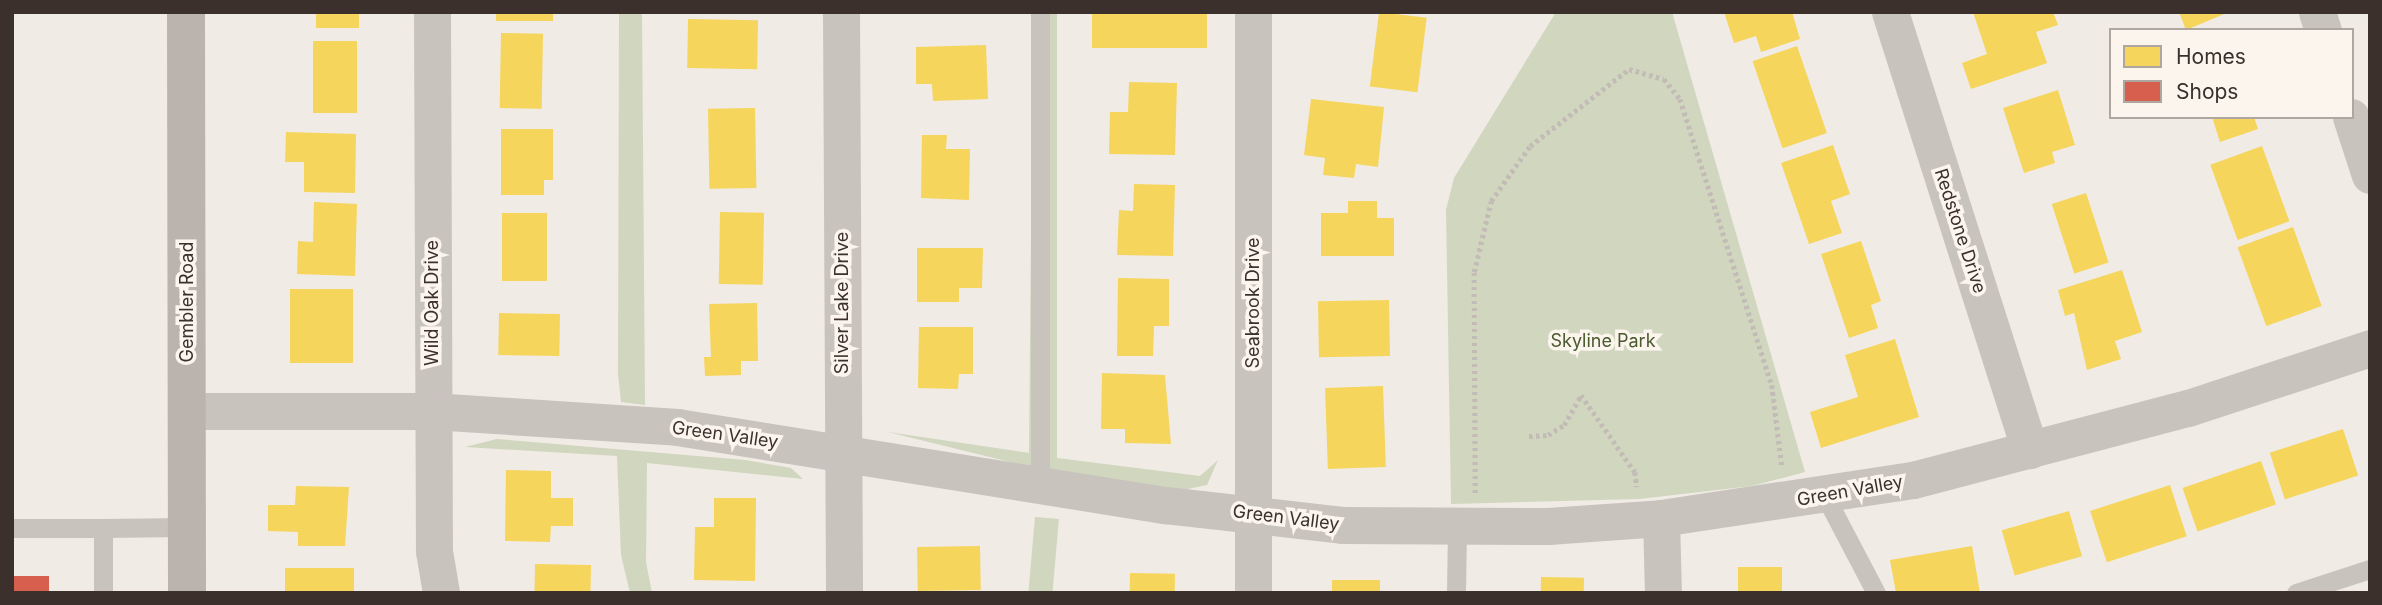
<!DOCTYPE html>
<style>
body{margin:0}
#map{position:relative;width:2382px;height:605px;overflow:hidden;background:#f0ebe5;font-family:Inter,sans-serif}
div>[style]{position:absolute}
.green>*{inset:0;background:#d1d6bf;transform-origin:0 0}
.homes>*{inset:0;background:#f6d55c;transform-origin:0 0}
.shops>*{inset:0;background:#d6604d;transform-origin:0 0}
.path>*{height:4.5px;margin-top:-2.25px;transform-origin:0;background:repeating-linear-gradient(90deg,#c2bbb6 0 3.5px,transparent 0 7px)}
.service>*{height:19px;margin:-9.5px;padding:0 9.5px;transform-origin:9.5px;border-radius:9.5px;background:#c9c3be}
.minor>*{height:37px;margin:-18.5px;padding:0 18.5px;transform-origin:18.5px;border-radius:18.5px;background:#c9c3be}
.secondary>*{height:38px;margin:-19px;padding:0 19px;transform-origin:19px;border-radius:19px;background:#bab3ae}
span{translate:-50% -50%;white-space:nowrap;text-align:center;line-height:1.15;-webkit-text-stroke:7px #fbf5ee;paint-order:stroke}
.street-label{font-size:18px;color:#3b302b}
.park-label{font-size:18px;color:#4a5a2e}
.frame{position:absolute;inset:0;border:14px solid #3b302b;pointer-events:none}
.legend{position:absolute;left:2109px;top:28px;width:245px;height:91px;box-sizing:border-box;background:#fbf5ee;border:2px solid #aea6a0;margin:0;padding:9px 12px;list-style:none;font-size:21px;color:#3b302b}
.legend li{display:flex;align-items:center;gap:14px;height:35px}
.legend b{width:35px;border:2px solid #aea6a0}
</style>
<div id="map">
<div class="green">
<i style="clip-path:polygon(619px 12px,642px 12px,645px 405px,621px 402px,618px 374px)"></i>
<i style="clip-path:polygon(1033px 12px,1057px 12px,1057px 458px,1200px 476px,1218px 460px,1207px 485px,1178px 491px,1054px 473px,888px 432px,1029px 453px)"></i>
<i style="clip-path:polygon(1556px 12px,1672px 12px,1805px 472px,1752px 486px,1639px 499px,1451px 504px,1446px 210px,1454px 178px)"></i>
<i style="clip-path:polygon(497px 439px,745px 460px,791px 468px,803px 479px,647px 463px,646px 562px,652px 593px,630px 593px,621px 555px,617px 456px,465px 447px)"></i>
<i style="left:1035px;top:517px;width:24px;height:76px;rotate:5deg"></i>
</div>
<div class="homes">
<i style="left:316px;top:12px;width:43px;height:16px"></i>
<i style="left:496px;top:12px;width:57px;height:9px"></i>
<i style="left:1092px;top:12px;width:115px;height:36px"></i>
<i style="left:1379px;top:12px;width:48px;height:75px;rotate:7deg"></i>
<i style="clip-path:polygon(1724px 12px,1792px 12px,1800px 39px,1761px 52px,1756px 36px,1734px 43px)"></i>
<i style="clip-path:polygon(1973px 12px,2053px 12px,2058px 25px,2036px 32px,2047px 63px,1971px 89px,1962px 63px,1987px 54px)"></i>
<i style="clip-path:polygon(2179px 12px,2229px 12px,2186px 30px)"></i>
<i style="left:688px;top:19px;width:70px;height:49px;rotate:1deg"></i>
<i style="left:501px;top:33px;width:42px;height:75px;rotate:1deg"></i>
<i style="left:313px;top:41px;width:44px;height:72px"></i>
<i style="clip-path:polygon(986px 45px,988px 99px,933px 101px,932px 84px,916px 84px,916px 47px)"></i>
<i style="left:1797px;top:46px;width:92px;height:47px;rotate:71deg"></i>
<i style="clip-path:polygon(1129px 82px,1177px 83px,1175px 155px,1109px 154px,1110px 112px,1128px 112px)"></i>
<i style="clip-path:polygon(2058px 90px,2075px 145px,2052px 152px,2055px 163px,2024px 173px,2003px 108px)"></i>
<i style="clip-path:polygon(1311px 99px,1384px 107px,1378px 167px,1356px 164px,1354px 178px,1323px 175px,1325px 158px,1304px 155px)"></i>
<i style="left:755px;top:108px;width:80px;height:47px;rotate:89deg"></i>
<i style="clip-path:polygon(2212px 117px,2254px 117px,2258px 129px,2220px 142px)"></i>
<i style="clip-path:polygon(501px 129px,553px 129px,553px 180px,544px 180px,544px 195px,501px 195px)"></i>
<i style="clip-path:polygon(286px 132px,356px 134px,355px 193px,304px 192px,304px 162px,285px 162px)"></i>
<i style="clip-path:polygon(922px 135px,947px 135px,946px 149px,970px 149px,969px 200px,921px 198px)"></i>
<i style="clip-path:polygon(1833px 145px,1850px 194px,1831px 201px,1842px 233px,1809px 244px,1781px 163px)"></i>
<i style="left:2262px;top:146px;width:80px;height:55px;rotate:70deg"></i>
<i style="clip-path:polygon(1134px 184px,1175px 185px,1173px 256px,1117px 255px,1119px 210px,1133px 211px)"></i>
<i style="left:2086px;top:193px;width:73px;height:36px;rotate:72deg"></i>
<i style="clip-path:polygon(1348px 201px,1377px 201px,1377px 218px,1394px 218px,1394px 256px,1321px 256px,1321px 213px,1348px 213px)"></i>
<i style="clip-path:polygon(314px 202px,357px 204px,355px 276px,297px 274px,298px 241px,313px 242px)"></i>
<i style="left:720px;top:212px;width:44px;height:72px;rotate:1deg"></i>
<i style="left:502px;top:213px;width:45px;height:68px"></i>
<i style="left:2293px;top:227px;width:84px;height:59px;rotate:70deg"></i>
<i style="clip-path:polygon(1861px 241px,1881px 301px,1871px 305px,1878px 328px,1849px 338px,1821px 254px)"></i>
<i style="clip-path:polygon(917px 248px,983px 248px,982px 288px,959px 288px,959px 302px,917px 302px)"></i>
<i style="clip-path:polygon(2122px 270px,2142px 332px,2115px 341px,2121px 359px,2087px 370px,2074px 313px,2065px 316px,2058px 290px)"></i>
<i style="clip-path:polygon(1118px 278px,1169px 279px,1169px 326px,1154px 326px,1153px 356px,1117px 356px)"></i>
<i style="left:353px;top:289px;width:74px;height:63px;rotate:90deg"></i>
<i style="left:1389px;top:300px;width:56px;height:71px;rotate:89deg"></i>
<i style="clip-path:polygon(757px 303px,758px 361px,741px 361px,741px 375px,705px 376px,704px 357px,711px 357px,709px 304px)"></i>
<i style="left:499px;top:313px;width:61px;height:42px;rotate:1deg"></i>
<i style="clip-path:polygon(919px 327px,973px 327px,973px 374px,959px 374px,958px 389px,918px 388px)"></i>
<i style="clip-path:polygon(1895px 339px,1919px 417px,1821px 448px,1810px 412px,1858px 397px,1845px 355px)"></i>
<i style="clip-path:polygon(1102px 373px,1165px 375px,1171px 444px,1125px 443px,1125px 429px,1101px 429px)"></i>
<i style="left:1383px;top:386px;width:81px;height:58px;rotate:88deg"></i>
<i style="left:2343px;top:429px;width:49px;height:77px;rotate:72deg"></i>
<i style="left:2261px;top:461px;width:46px;height:83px;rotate:71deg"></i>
<i style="clip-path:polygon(506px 470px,551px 471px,551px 498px,573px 498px,573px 526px,551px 526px,550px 542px,505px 541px)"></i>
<i style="left:2170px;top:485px;width:54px;height:84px;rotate:72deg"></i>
<i style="clip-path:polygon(296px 486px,349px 487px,345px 546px,298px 546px,298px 532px,268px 531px,268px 505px,295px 505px)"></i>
<i style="clip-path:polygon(714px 498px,756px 498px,755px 581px,694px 580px,695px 527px,714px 527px)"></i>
<i style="left:2069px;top:511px;width:47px;height:70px;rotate:74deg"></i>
<i style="left:980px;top:546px;width:44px;height:63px;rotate:89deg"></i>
<i style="clip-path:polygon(1972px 546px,1980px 593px,1896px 593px,1890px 560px)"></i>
<i style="left:535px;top:564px;width:56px;height:29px;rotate:1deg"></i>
<i style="left:1738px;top:567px;width:44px;height:26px"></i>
<i style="left:354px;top:568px;width:25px;height:69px;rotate:90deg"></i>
<i style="left:1130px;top:573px;width:45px;height:20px;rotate:1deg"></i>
<i style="left:1541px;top:577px;width:43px;height:16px;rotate:1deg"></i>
<i style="left:1380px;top:580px;width:13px;height:48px;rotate:90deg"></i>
</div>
<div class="shops">
<i style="left:12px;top:576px;width:37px;height:17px"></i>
</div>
<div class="path">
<i style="left:1529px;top:436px;width:19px;rotate:-3deg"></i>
<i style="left:1548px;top:435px;width:19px;rotate:-32deg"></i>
<i style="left:1564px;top:425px;width:34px;rotate:-60deg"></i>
<i style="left:1581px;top:395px;width:94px;rotate:55deg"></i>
<i style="left:1635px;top:472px;width:15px;rotate:82deg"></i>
<i style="left:1475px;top:493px;width:221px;rotate:-90.3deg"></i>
<i style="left:1474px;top:272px;width:73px;rotate:-76.5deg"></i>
<i style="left:1491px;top:201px;width:67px;rotate:-54.7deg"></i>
<i style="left:1530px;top:146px;width:125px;rotate:-37.9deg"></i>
<i style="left:1629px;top:69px;width:36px;rotate:16deg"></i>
<i style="left:1664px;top:79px;width:26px;rotate:51deg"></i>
<i style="left:1680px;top:99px;width:300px;rotate:72.2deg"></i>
<i style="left:1772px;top:385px;width:82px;rotate:83deg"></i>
</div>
<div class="service">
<i style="left:1040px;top:12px;width:473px;rotate:90deg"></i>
<i style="left:1824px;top:494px;width:112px;rotate:62.3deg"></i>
<i style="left:12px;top:528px;width:91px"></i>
<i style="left:103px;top:593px;width:65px;rotate:-90deg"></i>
<i style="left:103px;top:528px;width:84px;rotate:-0.7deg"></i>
<i style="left:1456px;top:593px;width:67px;rotate:-89.1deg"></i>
<i style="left:2296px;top:593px;width:78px;rotate:-18deg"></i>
</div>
<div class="minor">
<i style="left:432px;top:12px;width:539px;rotate:89.79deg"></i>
<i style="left:434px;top:551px;width:43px;rotate:80.5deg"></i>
<i style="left:841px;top:12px;width:581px;rotate:89.7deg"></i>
<i style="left:1890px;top:12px;width:460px;rotate:72.3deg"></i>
<i style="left:2317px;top:12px;width:19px;rotate:72deg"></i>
<i style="left:2351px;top:117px;width:61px;rotate:71.9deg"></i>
<i style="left:187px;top:411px;width:245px"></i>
<i style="left:432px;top:411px;width:246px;rotate:3.7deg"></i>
<i style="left:677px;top:427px;width:494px;rotate:9.1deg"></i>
<i style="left:1165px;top:505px;width:178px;rotate:6.4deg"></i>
<i style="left:1342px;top:525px;width:206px;rotate:0.3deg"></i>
<i style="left:1548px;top:526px;width:113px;rotate:-4deg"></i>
<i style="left:1661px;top:518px;width:255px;rotate:-8.6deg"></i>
<i style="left:1913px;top:480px;width:284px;rotate:-14.7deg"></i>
<i style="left:2188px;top:408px;width:192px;rotate:-18.2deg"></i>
<i style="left:1661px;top:518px;width:75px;rotate:88.5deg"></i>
<i style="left:1253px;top:593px;width:581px;rotate:-90deg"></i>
</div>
<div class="secondary">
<i style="left:186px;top:12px;width:581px;rotate:89.9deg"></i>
</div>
<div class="street-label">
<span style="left:1960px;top:231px;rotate:72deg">Redstone Drive</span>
<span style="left:187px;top:302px;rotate:-90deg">Gembler Road</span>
<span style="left:432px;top:303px;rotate:-90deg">Wild Oak Drive</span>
<span style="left:842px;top:303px;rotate:-90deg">Silver Lake Drive</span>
<span style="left:1253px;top:303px;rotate:-90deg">Seabrook Drive</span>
<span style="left:725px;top:435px;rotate:8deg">Green Valley</span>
<span style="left:1850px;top:491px;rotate:-10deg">Green Valley</span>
<span style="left:1286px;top:518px;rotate:7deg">Green Valley</span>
</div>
<div class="park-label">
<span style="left:1603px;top:341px">Skyline Park</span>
</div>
<div class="frame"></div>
<ul class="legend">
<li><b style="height:19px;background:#f6d55c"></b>Homes</li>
<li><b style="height:19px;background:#d6604d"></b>Shops</li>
</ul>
</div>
